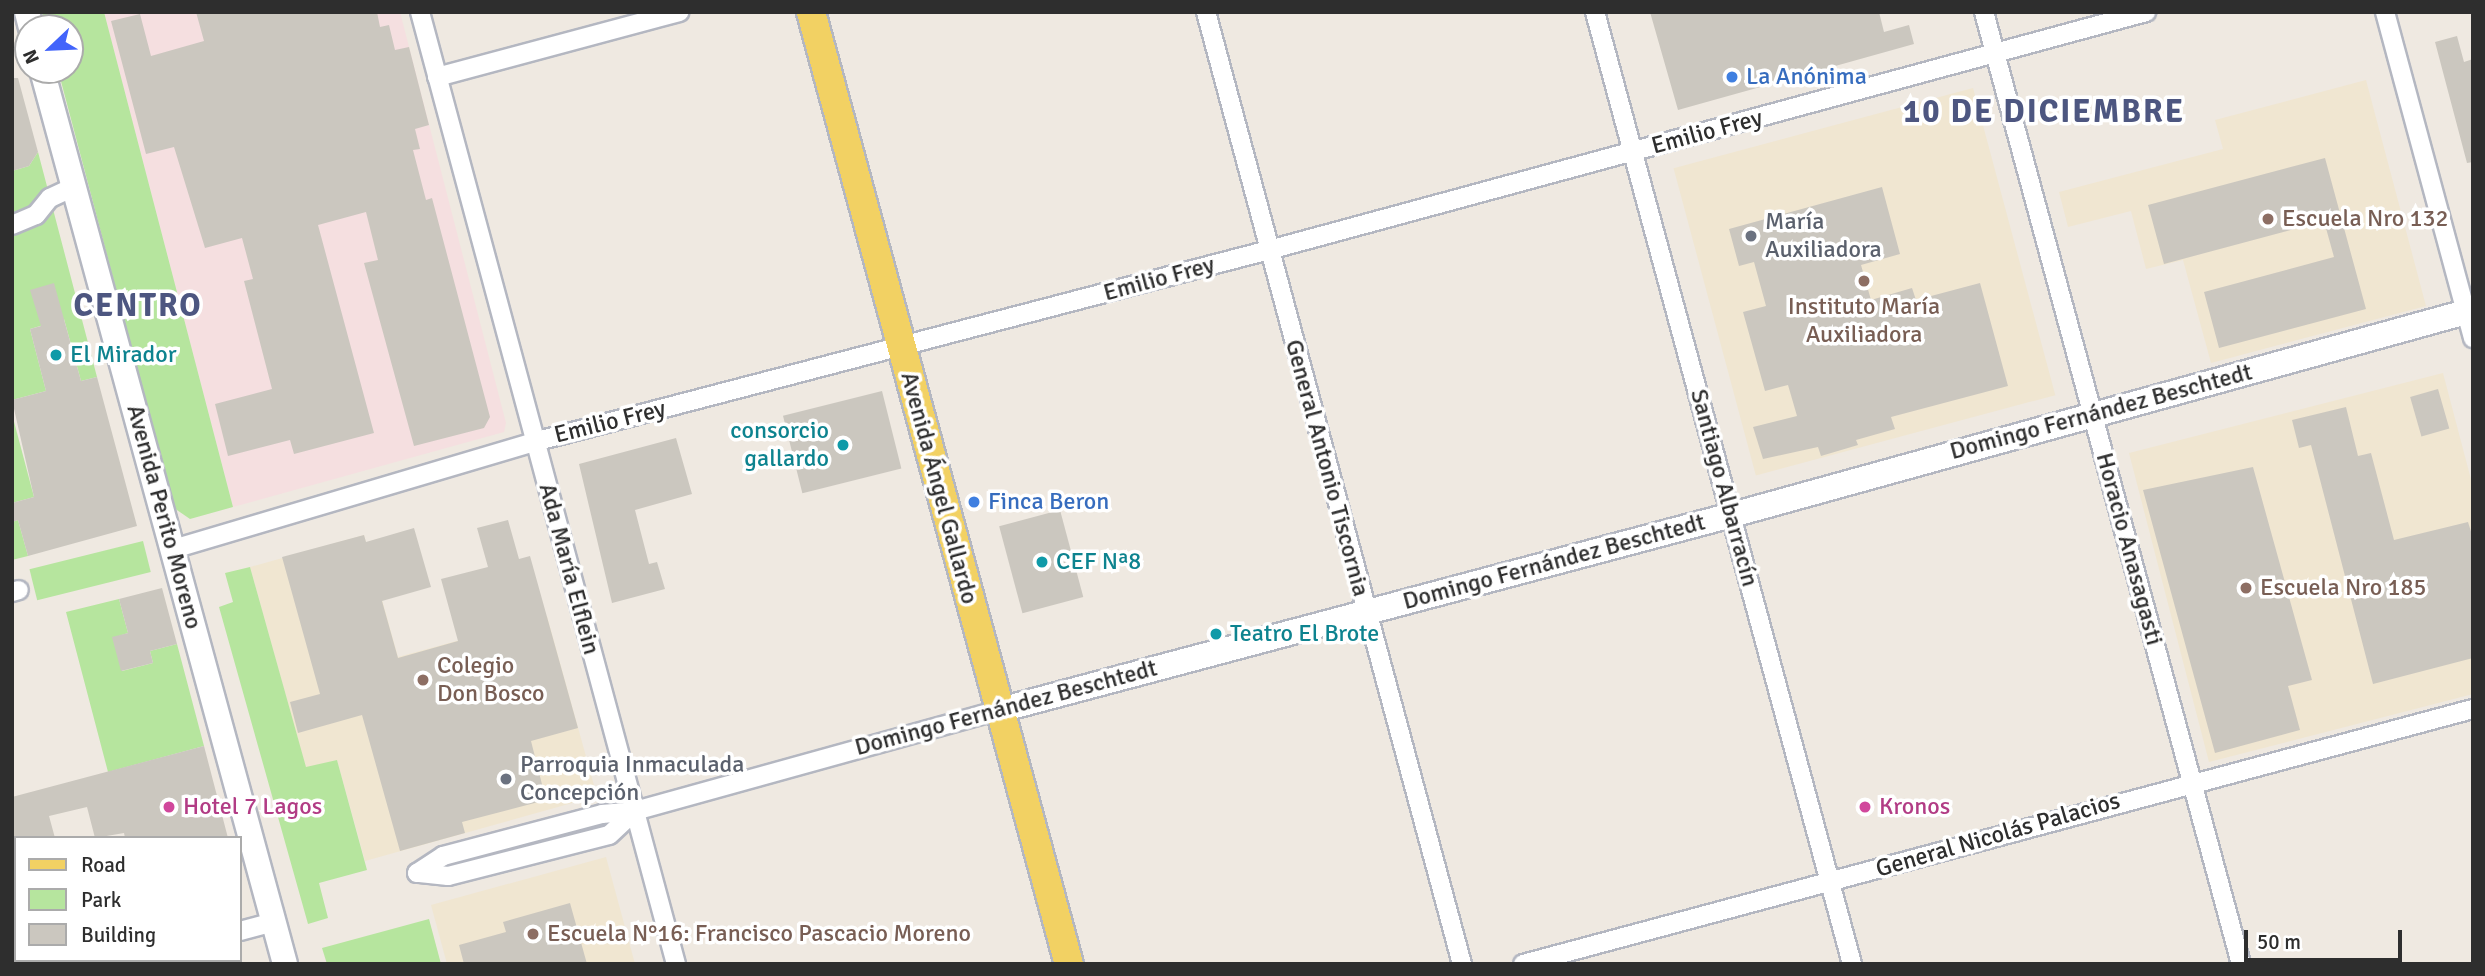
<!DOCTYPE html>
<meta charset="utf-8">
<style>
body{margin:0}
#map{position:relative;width:2485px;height:976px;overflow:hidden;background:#efe9e1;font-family:Signika,sans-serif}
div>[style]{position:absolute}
.education>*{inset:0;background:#f0e6d1;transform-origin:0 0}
.medical>*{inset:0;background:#f5dfe0}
.green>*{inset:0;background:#b6e59e;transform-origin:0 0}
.building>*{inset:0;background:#cbc7bf;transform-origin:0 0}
.roads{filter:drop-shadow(2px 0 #b4b7c1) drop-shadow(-2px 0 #b4b7c1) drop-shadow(0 2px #b4b7c1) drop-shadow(0 -2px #b4b7c1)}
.street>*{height:18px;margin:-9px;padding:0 9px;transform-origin:9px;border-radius:9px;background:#fff}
.secondary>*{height:24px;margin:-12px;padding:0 12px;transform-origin:12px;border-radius:12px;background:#fff}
.primary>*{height:28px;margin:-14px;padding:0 14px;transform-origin:14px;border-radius:14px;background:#f2d163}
.dots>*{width:19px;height:19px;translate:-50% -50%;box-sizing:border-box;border:4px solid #fff;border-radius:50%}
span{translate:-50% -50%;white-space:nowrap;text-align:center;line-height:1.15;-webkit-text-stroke:7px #fff;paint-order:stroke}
.shop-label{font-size:24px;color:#366cbe}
.left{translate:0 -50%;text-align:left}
.street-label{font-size:24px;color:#2e2e2e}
.education-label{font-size:24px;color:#785e54}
.worship-label{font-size:24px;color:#5b616d}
.culture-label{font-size:24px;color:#0d838f}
.right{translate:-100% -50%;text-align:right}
.hotel-label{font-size:24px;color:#b23c85}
.district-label{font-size:32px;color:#4d5680;font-weight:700;letter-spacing:2px}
.frame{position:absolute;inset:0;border:14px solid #2e2e2e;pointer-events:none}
.legend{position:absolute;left:14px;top:836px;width:228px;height:126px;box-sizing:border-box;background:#fff;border:2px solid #ababab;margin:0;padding:9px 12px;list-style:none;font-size:21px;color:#2e2e2e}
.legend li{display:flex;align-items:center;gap:14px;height:35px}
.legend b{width:35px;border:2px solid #ababab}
.north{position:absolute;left:14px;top:14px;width:70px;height:70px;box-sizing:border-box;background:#fff;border:2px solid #ababab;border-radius:50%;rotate:247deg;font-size:19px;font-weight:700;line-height:28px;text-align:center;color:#2e2e2e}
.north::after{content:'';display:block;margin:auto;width:24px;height:32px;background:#4264fb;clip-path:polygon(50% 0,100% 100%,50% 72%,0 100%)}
.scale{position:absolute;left:2244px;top:930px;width:158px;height:32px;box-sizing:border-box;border:4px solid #2e2e2e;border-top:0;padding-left:9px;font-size:21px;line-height:24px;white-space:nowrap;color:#2e2e2e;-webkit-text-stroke:5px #fff;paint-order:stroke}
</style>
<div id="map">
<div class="education">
<i style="clip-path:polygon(2366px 80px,2426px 306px,2211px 363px,2183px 260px,2146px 269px,2131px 211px,2068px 227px,2059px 192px,2223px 149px,2215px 120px)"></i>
<i style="left:1973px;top:88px;width:318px;height:310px;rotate:75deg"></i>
<i style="clip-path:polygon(2443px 373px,2473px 487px,2473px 694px,2209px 762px,2129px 453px)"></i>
<i style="clip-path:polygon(364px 535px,398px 657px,547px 616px,597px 796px,365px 861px,337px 760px,306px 768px,250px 567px)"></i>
<i style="clip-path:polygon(606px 857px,635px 964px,447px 964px,431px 905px)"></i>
</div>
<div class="medical">
<i style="clip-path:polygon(104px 12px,400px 12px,506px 423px,504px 432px,233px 507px)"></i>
</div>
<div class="green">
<i style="clip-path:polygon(42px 12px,104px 12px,233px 507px,190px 519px,174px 508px,58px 70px,70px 70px,70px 28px,47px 28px)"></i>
<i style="clip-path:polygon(38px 152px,97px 377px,81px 381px,64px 319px,30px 329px,46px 391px,12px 400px,12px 171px,29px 166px)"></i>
<i style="clip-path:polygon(12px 414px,34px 497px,12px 503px)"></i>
<i style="clip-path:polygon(18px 520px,28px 556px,12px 560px,12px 522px)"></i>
<i style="left:143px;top:541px;width:32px;height:117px;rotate:76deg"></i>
<i style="clip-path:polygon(250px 567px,306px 767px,337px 760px,367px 870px,319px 883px,328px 918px,308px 924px,219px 607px,233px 602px,225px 573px)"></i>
<i style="clip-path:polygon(119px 599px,128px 633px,113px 638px,122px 671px,153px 663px,150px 651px,177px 644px,204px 746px,108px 772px,66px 612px)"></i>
<i style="clip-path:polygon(429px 919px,441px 964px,327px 964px,322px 948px)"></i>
</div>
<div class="building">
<i style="clip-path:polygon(196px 12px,377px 12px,380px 27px,389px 25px,395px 50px,409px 47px,429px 125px,415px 129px,420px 149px,413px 150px,426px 200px,432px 198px,490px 417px,484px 428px,414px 446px,364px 263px,378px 260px,366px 212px,318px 225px,374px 433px,294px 454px,290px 440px,228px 456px,215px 404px,272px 389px,244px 281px,253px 279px,242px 238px,205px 248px,174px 147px,146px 154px,111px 21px,140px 14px,151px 56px,204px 41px)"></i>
<i style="clip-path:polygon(1650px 12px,1879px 12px,1884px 32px,1909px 25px,1914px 44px,1678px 110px)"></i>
<i style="clip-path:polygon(2457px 36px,2464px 62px,2473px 59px,2473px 162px,2467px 163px,2435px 42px)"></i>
<i style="clip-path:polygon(12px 78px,18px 78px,38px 152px,29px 166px,12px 171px)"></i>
<i style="clip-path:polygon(2325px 158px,2366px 309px,2219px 348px,2204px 292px,2334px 257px,2324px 221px,2164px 264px,2148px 205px)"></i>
<i style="clip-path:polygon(1882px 187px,1900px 254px,1861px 265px,1871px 300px,1912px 288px,1916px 300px,1980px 283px,2008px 386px,1891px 417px,1895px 429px,1856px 440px,1858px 445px,1821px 456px,1818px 447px,1763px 459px,1753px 427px,1797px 416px,1788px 385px,1765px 391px,1743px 312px,1766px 306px,1754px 262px,1739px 266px,1729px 229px)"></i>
<i style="clip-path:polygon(54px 283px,81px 381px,97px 377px,137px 526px,28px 556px,18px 520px,12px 522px,12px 503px,34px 497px,12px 400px,46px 391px,30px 329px,41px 326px,30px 290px)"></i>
<i style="left:2438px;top:389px;width:41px;height:29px;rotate:74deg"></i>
<i style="left:882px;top:391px;width:80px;height:102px;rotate:76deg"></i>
<i style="clip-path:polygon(2346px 407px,2358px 456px,2371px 453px,2394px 540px,2468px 522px,2473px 538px,2473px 658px,2373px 684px,2311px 445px,2299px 448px,2292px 420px)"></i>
<i style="clip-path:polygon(676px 438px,692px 494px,635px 510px,649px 564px,657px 562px,665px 589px,612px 603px,579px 464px)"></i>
<i style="clip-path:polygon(2253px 467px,2312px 680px,2288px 686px,2300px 730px,2215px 753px,2143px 490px)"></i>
<i style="left:1060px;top:510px;width:90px;height:63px;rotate:75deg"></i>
<i style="clip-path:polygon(508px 520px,519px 559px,530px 556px,578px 728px,531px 741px,546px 800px,462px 822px,465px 833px,400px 851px,362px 715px,298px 733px,290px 702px,320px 694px,282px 557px,364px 535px,366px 542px,414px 528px,431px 587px,382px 601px,398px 658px,458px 641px,441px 579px,488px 567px,477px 528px)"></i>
<i style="clip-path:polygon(162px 588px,177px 644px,150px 651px,153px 663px,121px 671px,112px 637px,128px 633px,119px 599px)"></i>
<i style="clip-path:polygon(204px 746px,228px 838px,125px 838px,124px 833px,95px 838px,87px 807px,49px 816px,55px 838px,12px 838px,12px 797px)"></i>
<i style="clip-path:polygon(570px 903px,587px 964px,464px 964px,459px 945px,506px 932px,503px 922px)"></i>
</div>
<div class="roads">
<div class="street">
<i style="left:420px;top:12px;width:986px;rotate:74.95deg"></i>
<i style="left:1206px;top:12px;width:986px;rotate:74.95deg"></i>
<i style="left:1595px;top:12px;width:986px;rotate:74.89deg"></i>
<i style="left:1984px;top:12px;width:986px;rotate:74.89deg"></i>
<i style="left:2385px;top:12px;width:338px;rotate:74.9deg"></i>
<i style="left:437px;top:77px;width:251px;rotate:-15deg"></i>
<i style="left:12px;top:225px;width:26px;rotate:-23deg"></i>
<i style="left:36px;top:215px;width:22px;rotate:-51deg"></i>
<i style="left:50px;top:198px;width:26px;rotate:-25deg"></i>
<i style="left:173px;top:549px;width:377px;rotate:-16.5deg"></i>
<i style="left:534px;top:442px;width:760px;rotate:-14.64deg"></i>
<i style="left:1269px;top:250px;width:909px;rotate:-15.18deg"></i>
<i style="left:12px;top:592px;width:7px;rotate:-16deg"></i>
<i style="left:635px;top:811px;width:35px;rotate:137deg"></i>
<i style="left:609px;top:835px;width:166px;rotate:165.7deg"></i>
<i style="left:448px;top:876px;width:31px;rotate:-174deg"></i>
<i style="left:417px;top:873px;width:31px;rotate:-33deg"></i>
<i style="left:443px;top:856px;width:164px;rotate:-14.8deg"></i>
<i style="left:602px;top:814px;width:33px;rotate:-5deg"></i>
<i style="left:635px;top:811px;width:379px;rotate:-15.5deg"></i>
<i style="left:240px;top:931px;width:35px;rotate:-15deg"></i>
<i style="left:114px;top:964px;width:15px;rotate:-16deg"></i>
<i style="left:1523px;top:964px;width:984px;rotate:-15.03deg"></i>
</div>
<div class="secondary">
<i style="left:27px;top:12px;width:16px;rotate:76deg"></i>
<i style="left:42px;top:70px;width:926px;rotate:74.79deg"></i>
<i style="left:1000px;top:710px;width:758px;rotate:-14.92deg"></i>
<i style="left:1732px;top:515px;width:769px;rotate:-15.46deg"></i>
</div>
<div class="primary">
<i style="left:811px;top:12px;width:986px;rotate:74.84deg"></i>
</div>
</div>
<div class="dots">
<i style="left:1732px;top:77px;background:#3f7fe0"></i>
<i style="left:2268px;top:219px;background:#8d6e63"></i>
<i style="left:1751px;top:236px;background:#6b7280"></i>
<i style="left:1864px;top:281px;background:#8d6e63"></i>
<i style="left:56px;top:355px;background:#0f9aa8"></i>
<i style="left:843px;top:445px;background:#0f9aa8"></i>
<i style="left:974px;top:502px;background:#3f7fe0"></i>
<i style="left:1042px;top:562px;background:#0f9aa8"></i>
<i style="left:2246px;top:588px;background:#8d6e63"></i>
<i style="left:1216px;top:634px;background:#0f9aa8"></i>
<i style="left:423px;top:680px;background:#8d6e63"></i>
<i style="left:506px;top:779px;background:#6b7280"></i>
<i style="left:169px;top:807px;background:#d1479c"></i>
<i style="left:1865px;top:807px;background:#d1479c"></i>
<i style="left:533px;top:934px;background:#8d6e63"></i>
</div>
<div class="shop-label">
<span class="left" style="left:1746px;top:77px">La Anónima</span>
<span class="left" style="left:988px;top:502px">Finca Beron</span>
</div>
<div class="street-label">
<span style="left:1707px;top:132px;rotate:-15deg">Emilio Frey</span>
<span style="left:1159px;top:279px;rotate:-15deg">Emilio Frey</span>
<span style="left:2101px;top:412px;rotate:-15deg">Domingo Fernández Beschtedt</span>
<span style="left:610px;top:422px;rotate:-14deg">Emilio Frey</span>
<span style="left:1327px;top:468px;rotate:75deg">General Antonio Tiscornia</span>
<span style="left:939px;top:488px;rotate:75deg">Avenida Ángel Gallardo</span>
<span style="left:1724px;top:488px;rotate:75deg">Santiago Albarracín</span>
<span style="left:164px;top:517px;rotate:75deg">Avenida Perito Moreno</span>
<span style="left:2129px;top:549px;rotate:75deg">Horacio Anasagasti</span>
<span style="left:1554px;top:562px;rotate:-15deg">Domingo Fernández Beschtedt</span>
<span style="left:569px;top:569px;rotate:75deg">Ada María Elflein</span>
<span style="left:1006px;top:708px;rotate:-15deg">Domingo Fernández Beschtedt</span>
<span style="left:1998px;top:835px;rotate:-16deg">General Nicolás Palacios</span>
</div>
<div class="education-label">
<span class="left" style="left:2282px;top:219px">Escuela Nro 132</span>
<span style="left:1864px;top:321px">Instituto María<br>Auxiliadora</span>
<span class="left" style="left:2260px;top:588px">Escuela Nro 185</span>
<span class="left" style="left:437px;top:680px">Colegio<br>Don Bosco</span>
<span class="left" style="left:547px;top:934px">Escuela N°16: Francisco Pascacio Moreno</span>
</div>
<div class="worship-label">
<span class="left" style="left:1765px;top:236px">María<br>Auxiliadora</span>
<span class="left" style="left:520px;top:779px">Parroquia Inmaculada<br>Concepción</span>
</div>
<div class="culture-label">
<span class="left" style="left:70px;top:355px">El Mirador</span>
<span class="right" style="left:829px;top:445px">consorcio<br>gallardo</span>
<span class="left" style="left:1056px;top:562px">CEF Nª8</span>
<span class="left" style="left:1230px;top:634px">Teatro El Brote</span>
</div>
<div class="hotel-label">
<span class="left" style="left:183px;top:807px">Hotel 7 Lagos</span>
<span class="left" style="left:1879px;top:807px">Kronos</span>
</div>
<div class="district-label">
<span style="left:2044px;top:112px">10 DE DICIEMBRE</span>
<span style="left:138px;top:306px">CENTRO</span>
</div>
<div class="frame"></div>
<ul class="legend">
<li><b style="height:9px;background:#f2d163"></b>Road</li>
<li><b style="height:19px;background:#b6e59e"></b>Park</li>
<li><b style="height:19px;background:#cbc7bf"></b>Building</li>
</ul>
<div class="north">N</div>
<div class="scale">50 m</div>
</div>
